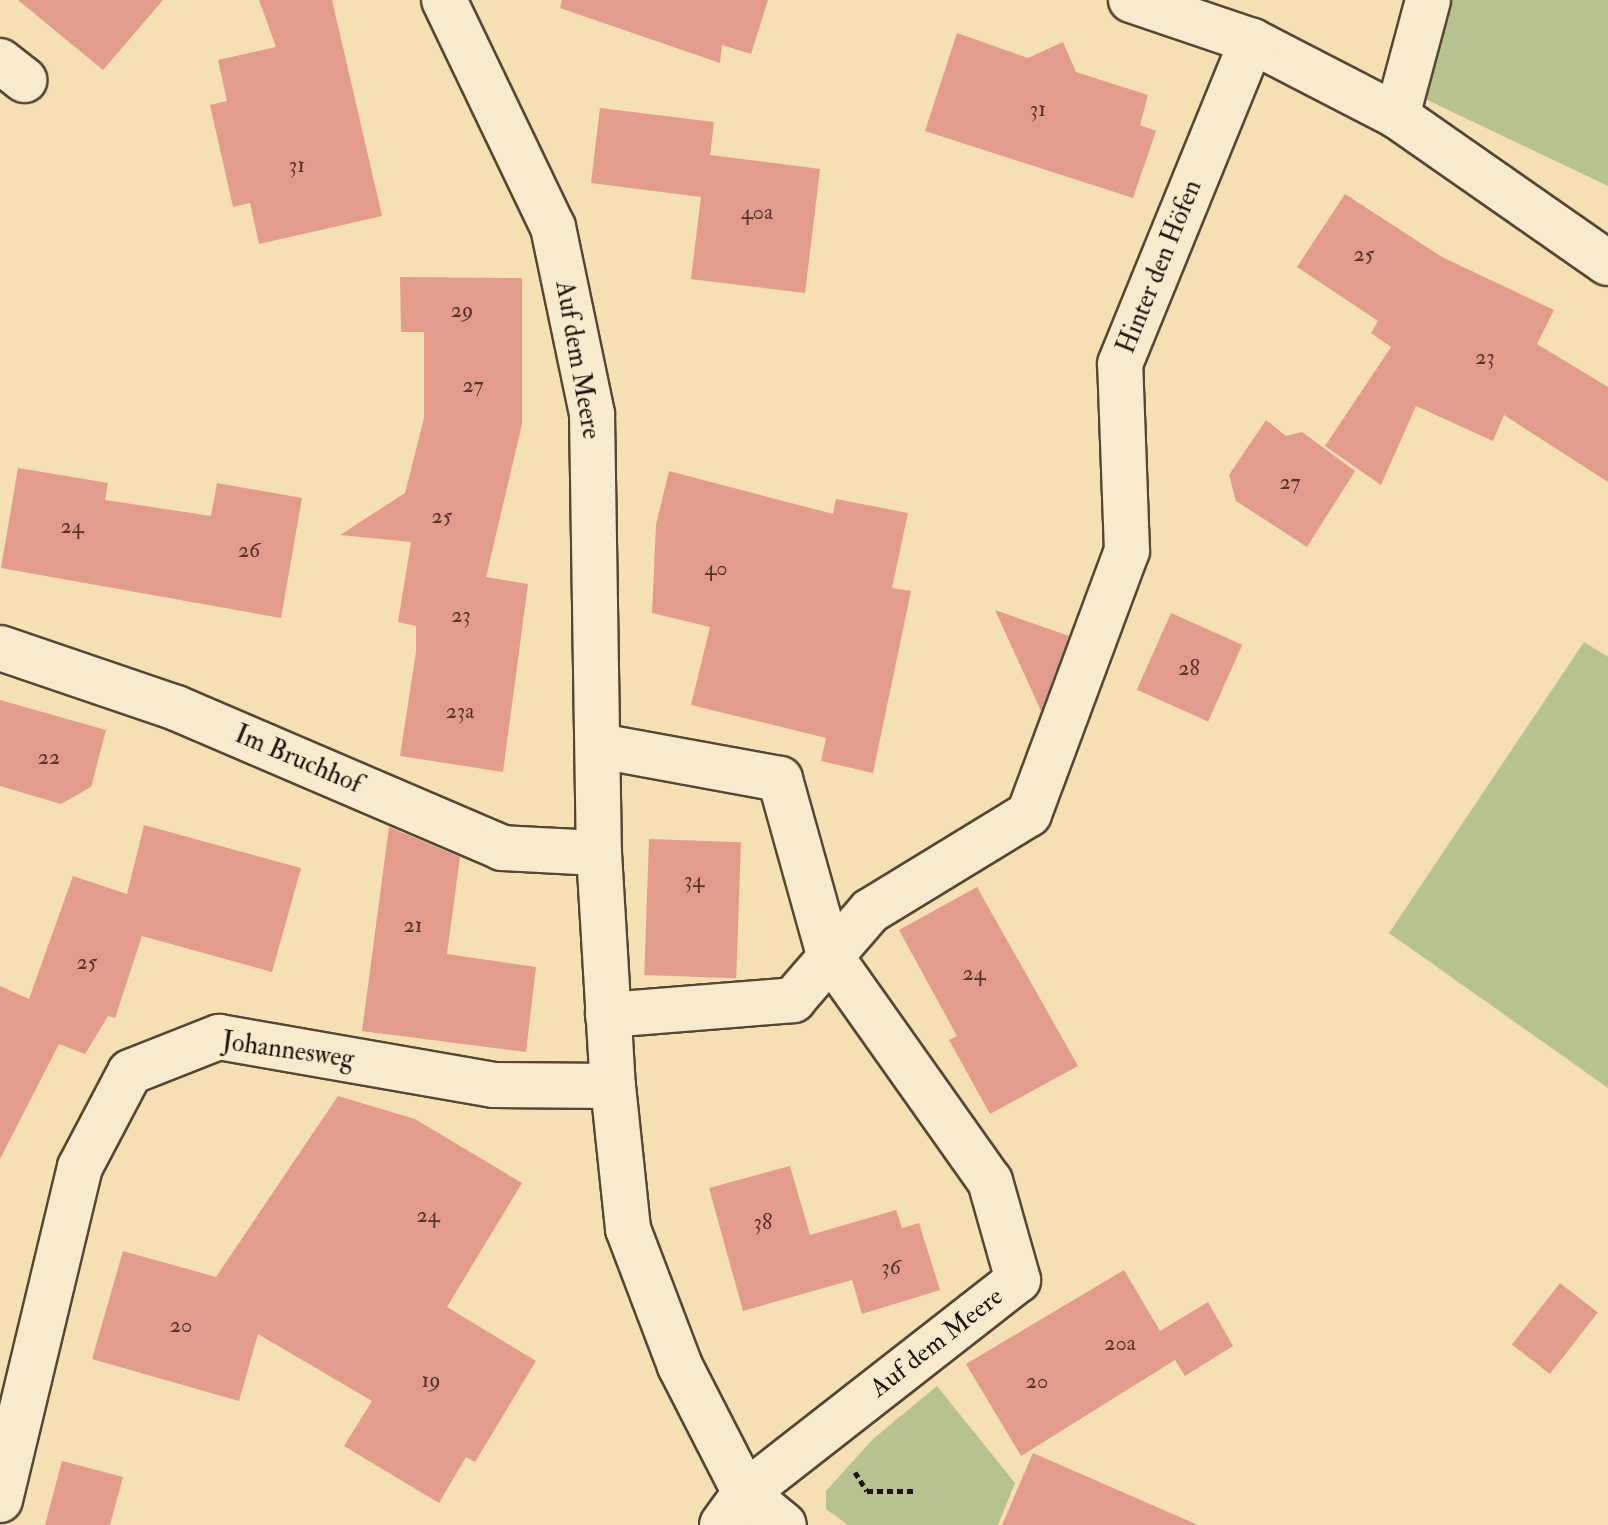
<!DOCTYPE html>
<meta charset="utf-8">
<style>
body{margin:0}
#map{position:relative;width:1608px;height:1525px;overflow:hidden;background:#f4e0b2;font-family:"IM FELL Double Pica",serif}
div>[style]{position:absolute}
.green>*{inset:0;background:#b6c390}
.building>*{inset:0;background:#e39b8c;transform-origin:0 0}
.path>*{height:5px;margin-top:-2.5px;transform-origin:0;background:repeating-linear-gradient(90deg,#21120a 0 6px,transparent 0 10px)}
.roads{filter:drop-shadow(2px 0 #564634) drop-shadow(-2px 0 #564634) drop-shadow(0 2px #564634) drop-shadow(0 -2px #564634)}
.minor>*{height:44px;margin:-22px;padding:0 22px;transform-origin:22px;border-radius:22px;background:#f8ebcd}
span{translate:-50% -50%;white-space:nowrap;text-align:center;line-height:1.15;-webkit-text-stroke:6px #f8ebcd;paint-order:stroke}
.number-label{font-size:22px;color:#52342a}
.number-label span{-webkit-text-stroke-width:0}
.street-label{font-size:26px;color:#21120a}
</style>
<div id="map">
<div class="green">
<i style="clip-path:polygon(1441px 0,1608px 0,1608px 186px,1417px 95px)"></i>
<i style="clip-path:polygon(1584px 642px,1608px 657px,1608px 1088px,1389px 933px)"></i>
<i style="clip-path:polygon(937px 1386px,1015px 1483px,998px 1525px,848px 1525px,826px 1509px,826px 1491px,873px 1439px)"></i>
</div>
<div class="building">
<i style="clip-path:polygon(18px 0,163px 0,103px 70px)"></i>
<i style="clip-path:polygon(259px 0,332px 0,382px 216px,259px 244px,250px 203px,233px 207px,210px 105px,227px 101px,218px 60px,276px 47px)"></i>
<i style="clip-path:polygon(562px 0,768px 0,751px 54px,722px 45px,720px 63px,560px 8px)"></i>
<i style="clip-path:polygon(957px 33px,1028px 58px,1063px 42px,1076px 72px,1148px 95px,1140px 125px,1156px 131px,1133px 198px,925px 131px)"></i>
<i style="clip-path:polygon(600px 108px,714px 122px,710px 155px,820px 169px,805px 293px,691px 279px,701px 197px,591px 183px)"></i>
<i style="clip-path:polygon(1345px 194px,1442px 257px,1554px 310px,1537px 344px,1608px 387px,1608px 482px,1504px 415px,1493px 441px,1416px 406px,1381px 485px,1325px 446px,1391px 347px,1371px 333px,1378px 321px,1297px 267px)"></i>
<i style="clip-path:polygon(400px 277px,522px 278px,522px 424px,486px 577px,528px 584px,503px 772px,400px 756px,416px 652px,416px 626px,398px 622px,411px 542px,340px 535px,405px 493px,424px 418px,424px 332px,401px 332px)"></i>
<i style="clip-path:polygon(1266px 420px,1286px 436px,1302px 432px,1355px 471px,1307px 547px,1236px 501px,1229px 475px)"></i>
<i style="clip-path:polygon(18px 468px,108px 483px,105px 500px,211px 516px,217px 483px,302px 498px,281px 618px,1px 568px)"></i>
<i style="clip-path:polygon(669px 471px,833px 514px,836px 499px,908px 513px,892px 588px,911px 591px,873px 773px,821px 761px,826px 738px,691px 705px,710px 627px,652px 613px,656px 525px)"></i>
<i style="clip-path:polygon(995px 610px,1069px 636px,1041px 711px)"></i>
<i style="left:1171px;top:613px;width:78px;height:84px;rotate:24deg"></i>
<i style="clip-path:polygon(0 700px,106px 730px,91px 787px,61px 804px,0 786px)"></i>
<i style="clip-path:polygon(144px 825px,301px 868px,272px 972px,142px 936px,115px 1018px,108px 1016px,85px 1054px,59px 1044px,0 1159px,0 986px,29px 999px,73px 876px,127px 894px)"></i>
<i style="clip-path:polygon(389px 827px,460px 857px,447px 954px,536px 967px,526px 1052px,362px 1031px)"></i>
<i style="left:649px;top:839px;width:92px;height:136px;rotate:2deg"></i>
<i style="clip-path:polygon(977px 887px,1078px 1066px,990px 1114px,949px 1040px,957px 1036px,899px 930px)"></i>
<i style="clip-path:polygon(338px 1096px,415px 1119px,522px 1183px,447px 1307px,536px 1361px,475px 1462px,466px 1457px,439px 1503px,344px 1446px,372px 1401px,258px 1334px,239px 1401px,92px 1359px,123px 1251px,216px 1277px)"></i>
<i style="clip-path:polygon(790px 1166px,810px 1235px,896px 1210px,902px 1228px,919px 1223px,940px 1290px,862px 1314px,852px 1280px,743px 1311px,709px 1188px)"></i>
<i style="clip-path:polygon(1124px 1270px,1160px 1331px,1208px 1302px,1233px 1346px,1185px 1376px,1175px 1360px,1021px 1456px,966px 1364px)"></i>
<i style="left:1560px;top:1283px;width:48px;height:78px;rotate:38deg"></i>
<i style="clip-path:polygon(1033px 1453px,1198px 1525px,1002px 1525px)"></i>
<i style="clip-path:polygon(62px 1461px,123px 1477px,110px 1525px,45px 1525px)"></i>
</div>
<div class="path">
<i style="left:855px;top:1472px;width:22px;rotate:58deg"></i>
<i style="left:867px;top:1491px;width:48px"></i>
</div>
<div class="roads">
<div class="minor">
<i style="left:444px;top:0;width:252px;rotate:64.4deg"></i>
<i style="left:553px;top:227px;width:191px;rotate:78.2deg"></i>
<i style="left:592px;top:414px;width:439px;rotate:89.1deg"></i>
<i style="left:599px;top:853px;width:233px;rotate:86.6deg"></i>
<i style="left:613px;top:1086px;width:144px;rotate:84deg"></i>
<i style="left:628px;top:1229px;width:147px;rotate:69.2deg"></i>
<i style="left:680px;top:1366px;width:143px;rotate:62.9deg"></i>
<i style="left:745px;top:1493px;width:50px;rotate:39.4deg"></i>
<i style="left:1131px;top:0;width:128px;rotate:18.7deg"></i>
<i style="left:1252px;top:41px;width:163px;rotate:27.3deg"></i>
<i style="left:1397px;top:116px;width:257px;rotate:34.9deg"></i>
<i style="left:0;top:61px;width:31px;rotate:38deg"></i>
<i style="left:1397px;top:116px;width:120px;rotate:-75deg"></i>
<i style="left:0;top:648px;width:186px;rotate:18.8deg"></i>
<i style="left:176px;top:708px;width:355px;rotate:23.2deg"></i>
<i style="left:502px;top:848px;width:97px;rotate:3deg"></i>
<i style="left:600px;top:746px;width:183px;rotate:10.4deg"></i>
<i style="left:780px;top:779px;width:182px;rotate:74.4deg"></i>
<i style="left:829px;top:954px;width:278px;rotate:54.7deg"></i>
<i style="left:990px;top:1181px;width:103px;rotate:74.2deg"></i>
<i style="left:1018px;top:1280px;width:346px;rotate:142deg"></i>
<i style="left:745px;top:1493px;width:39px;rotate:126deg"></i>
<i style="left:608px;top:1015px;width:186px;rotate:-4.6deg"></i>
<i style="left:793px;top:1000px;width:118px;rotate:-49.1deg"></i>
<i style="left:870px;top:911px;width:186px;rotate:-31.4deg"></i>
<i style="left:1029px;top:814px;width:281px;rotate:-69.6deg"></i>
<i style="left:1127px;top:551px;width:187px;rotate:-92.1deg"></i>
<i style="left:1120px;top:364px;width:349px;rotate:-67.8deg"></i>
<i style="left:0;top:1500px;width:342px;rotate:-76.5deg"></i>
<i style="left:80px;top:1167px;width:107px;rotate:-62.2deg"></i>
<i style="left:130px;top:1072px;width:96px;rotate:-21.5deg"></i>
<i style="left:219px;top:1037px;width:279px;rotate:9.9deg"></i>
<i style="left:494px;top:1085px;width:119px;rotate:0.5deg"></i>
</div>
</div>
<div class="number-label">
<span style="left:1038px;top:110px">31</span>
<span style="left:297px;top:166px">31</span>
<span style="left:757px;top:213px">40a</span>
<span style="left:1364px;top:255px">25</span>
<span style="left:462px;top:311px">29</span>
<span style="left:1485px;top:358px">23</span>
<span style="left:473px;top:386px">27</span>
<span style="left:1290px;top:483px">27</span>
<span style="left:442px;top:517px">25</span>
<span style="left:72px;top:527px">24</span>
<span style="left:249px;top:551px">26</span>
<span style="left:716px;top:569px">40</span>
<span style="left:461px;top:616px">23</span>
<span style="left:1189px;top:669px">28</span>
<span style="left:460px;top:712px">23a</span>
<span style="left:49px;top:758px">22</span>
<span style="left:694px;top:881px">34</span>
<span style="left:413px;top:926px">21</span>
<span style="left:87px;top:963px">25</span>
<span style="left:974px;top:974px">24</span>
<span style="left:428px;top:1216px">24</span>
<span style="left:763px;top:1223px">38</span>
<span style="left:891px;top:1268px">36</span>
<span style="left:181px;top:1326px">20</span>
<span style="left:1120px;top:1344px">20a</span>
<span style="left:431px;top:1381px">19</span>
<span style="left:1037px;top:1382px">20</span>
</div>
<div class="street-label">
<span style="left:1160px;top:267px;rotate:-68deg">Hinter den Höfen</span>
<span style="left:577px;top:360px;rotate:80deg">Auf dem Meere</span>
<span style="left:298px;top:760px;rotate:23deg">Im Bruchhof</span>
<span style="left:288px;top:1051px;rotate:8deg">Johannesweg</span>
<span style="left:937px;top:1343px;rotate:-38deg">Auf dem Meere</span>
</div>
</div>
